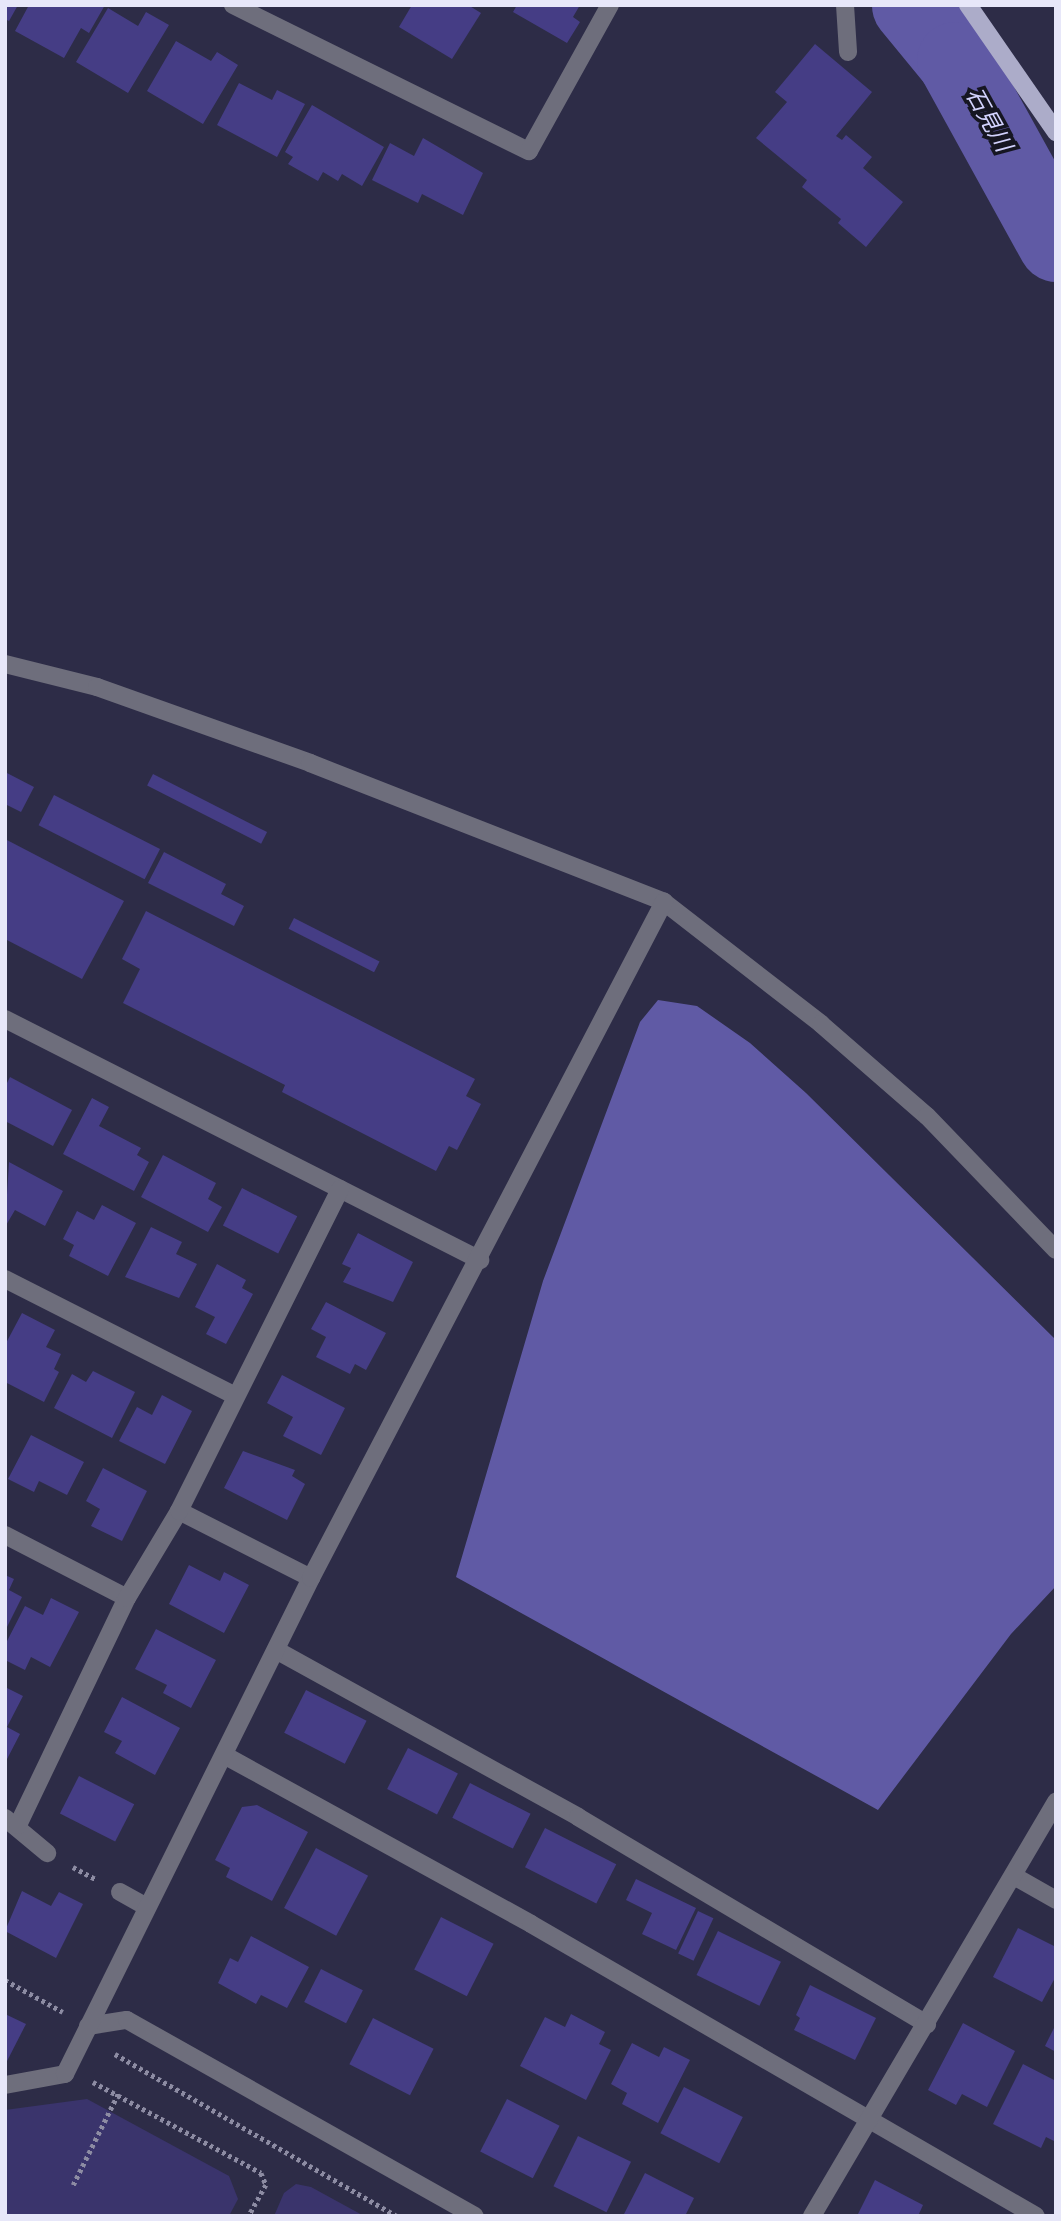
<!DOCTYPE html>
<meta charset="utf-8">
<style>
body{margin:0}
#map{position:relative;width:1061px;height:2221px;overflow:hidden;background:#2d2c47;font-family:"Roboto Serif","Noto Sans JP",serif}
div>[style]{position:absolute}
.green>*{inset:0;background:#3a346c}
.water>*{inset:0;background:#605aa5}
.river>*{height:77px;margin:-38.5px;padding:0 38.5px;transform-origin:38.5px;border-radius:38.5px;background:#605aa5}
.building>*{inset:0;background:#453d85;transform-origin:0 0}
.path>*{height:4.5px;margin-top:-2.25px;transform-origin:0;background:repeating-linear-gradient(90deg,#8d8ca3 0 3.5px,transparent 0 7px)}
.minor>*{height:18px;margin:-9px;padding:0 9px;transform-origin:9px;border-radius:9px;background:#6e6e7c}
.major>*{height:18px;margin:-9px;padding:0 9px;transform-origin:9px;border-radius:9px;background:#acacc9}
span{translate:-50% -50%;white-space:nowrap;text-align:center;line-height:1.15;-webkit-text-stroke:7px #161622;paint-order:stroke}
.water-label{font-size:23px;color:#d2d2fd;font-style:italic}
.frame{position:absolute;inset:0;border:7px solid #e7e7f9;pointer-events:none}
</style>
<div id="map">
<div class="green">
<i style="clip-path:polygon(87px 2099px,229px 2176px,238px 2199px,229px 2216px,5px 2216px,5px 2110px)"></i>
<i style="clip-path:polygon(296px 2184px,311px 2187px,364px 2216px,274px 2216px,284px 2193px)"></i>
</div>
<div class="water">
<i style="clip-path:polygon(658px 1000px,697px 1006px,750px 1043px,806px 1093px,1056px 1340px,1056px 1586px,1011px 1634px,878px 1810px,456px 1577px,543px 1281px,640px 1022px)"></i>
</div>
<div class="river">
<i style="left:910px;top:5px;width:71px;rotate:50.7deg"></i>
<i style="left:955px;top:60px;width:209px;rotate:61.1deg"></i>
</div>
<div class="building">
<i style="clip-path:polygon(5px 5px,18px 5px,9px 21px,5px 19px)"></i>
<i style="clip-path:polygon(29px 5px,105px 5px,89px 33px,81px 28px,64px 58px,15px 31px)"></i>
<i style="clip-path:polygon(412px 5px,468px 5px,481px 13px,452px 59px,399px 27px)"></i>
<i style="clip-path:polygon(517px 5px,580px 5px,573px 17px,580px 22px,567px 43px,513px 12px)"></i>
<i style="clip-path:polygon(108px 8px,138px 26px,146px 12px,169px 25px,128px 93px,76px 62px)"></i>
<i style="clip-path:polygon(176px 41px,211px 61px,217px 52px,238px 65px,203px 124px,147px 91px)"></i>
<i style="clip-path:polygon(815px 44px,872px 92px,836px 136px,842px 140px,846px 135px,872px 157px,863px 168px,903px 202px,866px 247px,838px 223px,841px 219px,802px 187px,807px 180px,756px 138px,787px 102px,775px 92px)"></i>
<i style="clip-path:polygon(239px 83px,272px 100px,277px 90px,305px 104px,277px 157px,217px 125px)"></i>
<i style="clip-path:polygon(312px 105px,384px 147px,362px 186px,342px 174px,338px 181px,323px 172px,318px 181px,288px 164px,293px 157px,285px 152px)"></i>
<i style="clip-path:polygon(423px 138px,483px 173px,463px 215px,422px 194px,418px 203px,372px 180px,390px 143px,414px 156px)"></i>
<i style="clip-path:polygon(5px 772px,34px 787px,21px 812px,5px 804px)"></i>
<i style="left:153px;top:774px;width:128px;height:13px;rotate:27deg"></i>
<i style="left:54px;top:795px;width:119px;height:34px;rotate:27deg"></i>
<i style="clip-path:polygon(5px 839px,124px 901px,82px 979px,5px 939px)"></i>
<i style="clip-path:polygon(164px 852px,226px 884px,221px 894px,244px 906px,234px 926px,148px 883px)"></i>
<i style="clip-path:polygon(146px 911px,475px 1079px,466px 1096px,481px 1104px,457px 1150px,449px 1146px,436px 1171px,282px 1092px,285px 1085px,123px 1003px,140px 969px,122px 959px)"></i>
<i style="left:294px;top:918px;width:96px;height:12px;rotate:27deg"></i>
<i style="clip-path:polygon(10px 1077px,72px 1110px,53px 1146px,5px 1121px,5px 1087px)"></i>
<i style="clip-path:polygon(92px 1098px,109px 1107px,99px 1126px,141px 1148px,137px 1155px,149px 1162px,134px 1191px,63px 1154px)"></i>
<i style="clip-path:polygon(163px 1155px,216px 1183px,208px 1199px,222px 1207px,208px 1232px,141px 1197px)"></i>
<i style="clip-path:polygon(9px 1162px,63px 1191px,45px 1226px,15px 1210px,5px 1227px)"></i>
<i style="left:242px;top:1188px;width:62px;height:42px;rotate:27deg"></i>
<i style="clip-path:polygon(102px 1205px,136px 1223px,108px 1276px,69px 1256px,74px 1245px,63px 1239px,77px 1211px,94px 1220px)"></i>
<i style="clip-path:polygon(151px 1227px,182px 1242px,176px 1254px,197px 1264px,179px 1298px,125px 1277px)"></i>
<i style="clip-path:polygon(358px 1233px,413px 1262px,393px 1302px,343px 1282px,351px 1268px,342px 1264px)"></i>
<i style="clip-path:polygon(217px 1264px,246px 1280px,242px 1288px,253px 1294px,226px 1344px,206px 1334px,215px 1317px,195px 1307px)"></i>
<i style="clip-path:polygon(326px 1302px,386px 1333px,366px 1370px,355px 1364px,350px 1374px,316px 1357px,326px 1337px,311px 1329px)"></i>
<i style="clip-path:polygon(22px 1313px,55px 1330px,46px 1347px,61px 1354px,54px 1369px,59px 1372px,44px 1402px,5px 1382px,5px 1345px)"></i>
<i style="clip-path:polygon(93px 1371px,135px 1392px,112px 1438px,54px 1408px,72px 1374px,86px 1382px)"></i>
<i style="clip-path:polygon(282px 1375px,345px 1408px,321px 1455px,283px 1436px,293px 1417px,267px 1403px)"></i>
<i style="clip-path:polygon(162px 1395px,192px 1411px,165px 1464px,119px 1441px,137px 1407px,152px 1415px)"></i>
<i style="clip-path:polygon(31px 1435px,84px 1462px,67px 1495px,39px 1481px,34px 1492px,8px 1479px)"></i>
<i style="clip-path:polygon(243px 1451px,295px 1470px,292px 1476px,305px 1484px,287px 1520px,224px 1488px)"></i>
<i style="clip-path:polygon(103px 1468px,147px 1491px,122px 1541px,91px 1526px,100px 1509px,86px 1501px)"></i>
<i style="clip-path:polygon(189px 1565px,220px 1581px,224px 1572px,249px 1585px,224px 1633px,169px 1604px)"></i>
<i style="clip-path:polygon(5px 1575px,14px 1579px,9px 1590px,22px 1597px,5px 1631px)"></i>
<i style="clip-path:polygon(51px 1598px,79px 1612px,50px 1667px,31px 1657px,25px 1670px,5px 1660px,5px 1645px,25px 1606px,43px 1615px)"></i>
<i style="clip-path:polygon(156px 1629px,216px 1660px,191px 1708px,163px 1693px,167px 1685px,135px 1669px)"></i>
<i style="clip-path:polygon(5px 1687px,23px 1696px,7px 1727px,20px 1734px,5px 1763px)"></i>
<i style="left:306px;top:1690px;width:68px;height:48px;rotate:27deg"></i>
<i style="clip-path:polygon(122px 1697px,180px 1728px,155px 1775px,115px 1753px,122px 1741px,104px 1732px)"></i>
<i style="left:408px;top:1748px;width:56px;height:46px;rotate:27deg"></i>
<i style="left:79px;top:1776px;width:62px;height:42px;rotate:27deg"></i>
<i style="left:470px;top:1783px;width:68px;height:39px;rotate:27deg"></i>
<i style="clip-path:polygon(257px 1805px,308px 1832px,272px 1901px,226px 1877px,230px 1868px,215px 1860px,242px 1807px)"></i>
<i style="left:545px;top:1828px;width:80px;height:44px;rotate:27deg"></i>
<i style="left:316px;top:1848px;width:59px;height:68px;rotate:28deg"></i>
<i style="clip-path:polygon(636px 1879px,696px 1908px,676px 1950px,642px 1934px,652px 1913px,626px 1900px)"></i>
<i style="clip-path:polygon(22px 1891px,51px 1906px,59px 1892px,83px 1904px,56px 1958px,5px 1931px)"></i>
<i style="left:698px;top:1911px;width:17px;height:47px;rotate:25deg"></i>
<i style="left:441px;top:1917px;width:59px;height:59px;rotate:27deg"></i>
<i style="clip-path:polygon(1018px 1928px,1056px 1947px,1056px 1976px,1042px 2002px,993px 1977px)"></i>
<i style="left:718px;top:1931px;width:70px;height:49px;rotate:26deg"></i>
<i style="clip-path:polygon(251px 1936px,309px 1967px,287px 2008px,261px 1995px,256px 2004px,218px 1983px,230px 1958px,238px 1962px)"></i>
<i style="left:321px;top:1969px;width:47px;height:37px;rotate:27deg"></i>
<i style="clip-path:polygon(810px 1985px,876px 2018px,855px 2060px,794px 2030px,800px 2018px,796px 2015px)"></i>
<i style="clip-path:polygon(5px 2014px,26px 2024px,5px 2065px)"></i>
<i style="clip-path:polygon(571px 2014px,605px 2032px,599px 2044px,611px 2050px,586px 2100px,520px 2066px,545px 2017px,565px 2027px)"></i>
<i style="left:373px;top:2018px;width:68px;height:52px;rotate:27deg"></i>
<i style="clip-path:polygon(963px 2023px,1015px 2051px,987px 2107px,962px 2094px,956px 2105px,928px 2090px)"></i>
<i style="clip-path:polygon(1056px 2024px,1056px 2052px,1045px 2046px)"></i>
<i style="clip-path:polygon(632px 2043px,659px 2057px,664px 2047px,690px 2060px,658px 2123px,622px 2104px,627px 2093px,611px 2084px)"></i>
<i style="clip-path:polygon(1023px 2064px,1056px 2081px,1056px 2142px,1046px 2137px,1041px 2148px,993px 2124px)"></i>
<i style="left:684px;top:2087px;width:66px;height:52px;rotate:27deg"></i>
<i style="left:507px;top:2099px;width:59px;height:59px;rotate:27deg"></i>
<i style="left:578px;top:2136px;width:59px;height:56px;rotate:26deg"></i>
<i style="clip-path:polygon(645px 2173px,694px 2198px,685px 2216px,623px 2216px)"></i>
<i style="clip-path:polygon(875px 2180px,923px 2205px,918px 2216px,857px 2216px)"></i>
</div>
<div class="path">
<i style="left:73px;top:1867px;width:26px;rotate:28deg"></i>
<i style="left:5px;top:1980px;width:66px;rotate:28.9deg"></i>
<i style="left:115px;top:2054px;width:325px;rotate:29.9deg"></i>
<i style="left:93px;top:2082px;width:191px;rotate:28.4deg"></i>
<i style="left:261px;top:2173px;width:13px;rotate:67deg"></i>
<i style="left:266px;top:2185px;width:35px;rotate:119deg"></i>
<i style="left:73px;top:2185px;width:102px;rotate:-63.7deg"></i>
</div>
<div class="minor">
<i style="left:233px;top:5px;width:330px;rotate:26.3deg"></i>
<i style="left:529px;top:151px;width:167px;rotate:-61deg"></i>
<i style="left:845px;top:5px;width:47px;rotate:86.3deg"></i>
<i style="left:5px;top:664px;width:95px;rotate:14deg"></i>
<i style="left:97px;top:687px;width:226px;rotate:19.6deg"></i>
<i style="left:310px;top:763px;width:380px;rotate:21.4deg"></i>
<i style="left:664px;top:902px;width:199px;rotate:37.8deg"></i>
<i style="left:821px;top:1024px;width:140px;rotate:41deg"></i>
<i style="left:927px;top:1116px;width:186px;rotate:46.1deg"></i>
<i style="left:5px;top:1019px;width:533px;rotate:26.9deg"></i>
<i style="left:5px;top:1279px;width:257px;rotate:26.9deg"></i>
<i style="left:179px;top:1511px;width:148px;rotate:26.9deg"></i>
<i style="left:5px;top:1535px;width:137px;rotate:27.3deg"></i>
<i style="left:276px;top:1650px;width:345px;rotate:28.9deg"></i>
<i style="left:578px;top:1817px;width:406px;rotate:30.7deg"></i>
<i style="left:224px;top:1755px;width:350px;rotate:28.8deg"></i>
<i style="left:531px;top:1924px;width:583px;rotate:30.04deg"></i>
<i style="left:5px;top:1818px;width:55px;rotate:39.8deg"></i>
<i style="left:18px;top:1825px;width:252px;rotate:-64.4deg"></i>
<i style="left:127px;top:1598px;width:101px;rotate:-59.1deg"></i>
<i style="left:179px;top:1511px;width:360px;rotate:-63.4deg"></i>
<i style="left:1014px;top:1876px;width:48px;rotate:29.7deg"></i>
<i style="left:120px;top:1892px;width:31px;rotate:29deg"></i>
<i style="left:88px;top:2026px;width:39px;rotate:-9deg"></i>
<i style="left:127px;top:2020px;width:399px;rotate:29.4deg"></i>
<i style="left:5px;top:2085px;width:61px;rotate:-10.4deg"></i>
<i style="left:65px;top:2074px;width:554px;rotate:-63.62deg"></i>
<i style="left:311px;top:1578px;width:763px;rotate:-62.43deg"></i>
<i style="left:812px;top:2216px;width:481px;rotate:-59.5deg"></i>
</div>
<div class="major">
<i style="left:968px;top:5px;width:155px;rotate:55.3deg"></i>
</div>
<div class="water-label">
<span style="left:988px;top:120px;rotate:61deg">石見川</span>
</div>
<div class="frame"></div>
</div>
